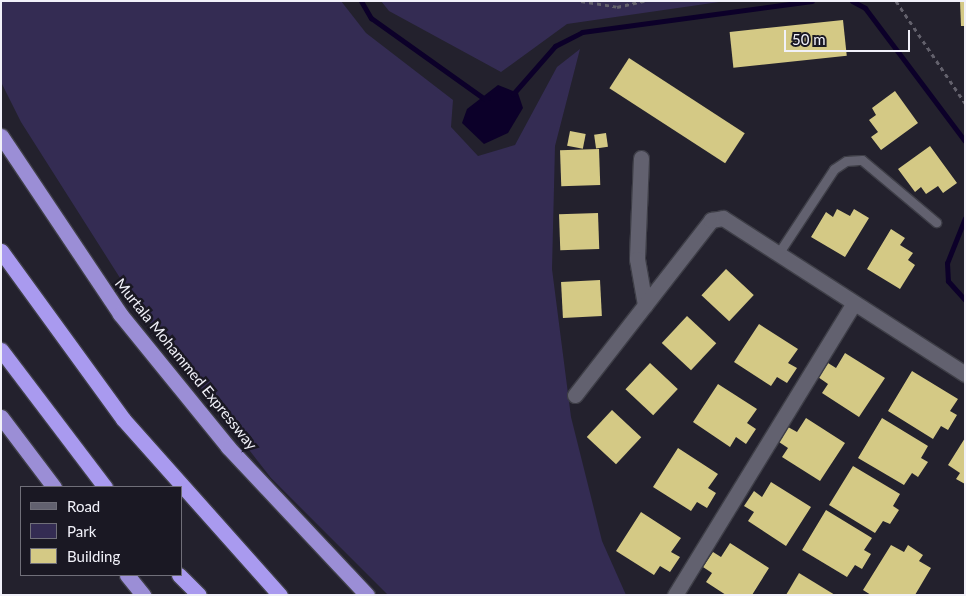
<!DOCTYPE html>
<style>
body{margin:0}
#map{position:relative;width:966px;height:596px;overflow:hidden;background:#23212d;font-family:Lato,sans-serif}
div>[style]{position:absolute}
.green>*{inset:0;background:#342c53}
.water>*{inset:0;background:#0c0029}
.stream>*{height:5px;margin:-2.5px;padding:0 2.5px;transform-origin:2.5px;border-radius:2.5px;background:#0c0029}
.building>*{inset:0;background:#d4c985;transform-origin:0 0}
.path>*{height:3px;margin-top:-1.5px;transform-origin:0;background:repeating-linear-gradient(90deg,#63616c 0 4px,transparent 0 8px)}
.roads{filter:drop-shadow(1px 0 #3e3e47) drop-shadow(-1px 0 #3e3e47) drop-shadow(0 1px #3e3e47) drop-shadow(0 -1px #3e3e47)}
.service>*{height:9px;margin:-4.5px;padding:0 4.5px;transform-origin:4.5px;border-radius:4.5px;background:#62616f}
.minor>*{height:15px;margin:-7.5px;padding:0 7.5px;transform-origin:7.5px;border-radius:7.5px;background:#62616f}
.trunk>*{height:15px;margin:-7.5px;padding:0 7.5px;transform-origin:7.5px;border-radius:7.5px;background:#9b8ed6}
.motorway>*{height:15px;margin:-7.5px;padding:0 7.5px;transform-origin:7.5px;border-radius:7.5px;background:#a99aef}
span{translate:-50% -50%;white-space:nowrap;text-align:center;line-height:1.15;-webkit-text-stroke:5px #1a1823;paint-order:stroke}
.street-label{font-size:15px;color:#f1f1f9}
.frame{position:absolute;inset:0;border:2px solid #f1f1f9;pointer-events:none}
.legend{position:absolute;left:20px;top:486px;width:162px;height:90px;box-sizing:border-box;background:#1a1823;border:1px solid #706f79;margin:0;padding:6px 9px;list-style:none;font-size:15px;color:#f1f1f9}
.legend li{display:flex;align-items:center;gap:10px;height:25px}
.legend b{width:25px;border:1px solid #706f79}
.scale{position:absolute;left:784px;top:30px;width:126px;height:22px;box-sizing:border-box;border:2px solid #f1f1f9;border-top:0;padding-left:6px;font-size:15px;line-height:18px;white-space:nowrap;color:#f1f1f9;-webkit-text-stroke:4px #1a1823;paint-order:stroke}
</style>
<div id="map">
<div class="green">
<i style="clip-path:polygon(1px 1px,341px 1px,366px 33px,453px 100px,451px 127px,478px 156px,515px 145px,557px 67px,580px 49px,555px 146px,552px 269px,571px 417px,602px 541px,626px 595px,388px 595px,271px 478px,141px 311px,21px 122px,1px 82px)"></i>
<i style="clip-path:polygon(381px 1px,726px 1px,567px 24px,501px 72px,389px 11px)"></i>
</div>
<div class="water">
<i style="clip-path:polygon(498px 85px,518px 93px,523px 108px,508px 133px,484px 144px,462px 123px,467px 109px)"></i>
</div>
<div class="stream">
<i style="left:361px;top:1px;width:20px;rotate:60deg"></i>
<i style="left:371px;top:18px;width:138px;rotate:35.5deg"></i>
<i style="left:483px;top:98px;width:5px"></i>
<i style="left:852px;top:1px;width:15px;rotate:28deg"></i>
<i style="left:865px;top:8px;width:166px;rotate:53.1deg"></i>
<i style="left:513px;top:94px;width:64px;rotate:-48.8deg"></i>
<i style="left:555px;top:46px;width:30px;rotate:-27deg"></i>
<i style="left:582px;top:32px;width:232px;rotate:-7.7deg"></i>
<i style="left:965px;top:218px;width:48px;rotate:111.8deg"></i>
<i style="left:947px;top:263px;width:18px;rotate:87deg"></i>
<i style="left:948px;top:281px;width:25px;rotate:48deg"></i>
</div>
<div class="building">
<i style="clip-path:polygon(960px 1px,965px 1px,965px 26px,961px 26px)"></i>
<i style="left:843px;top:20px;width:36px;height:114px;rotate:84deg"></i>
<i style="left:629px;top:58px;width:138px;height:36px;rotate:33deg"></i>
<i style="clip-path:polygon(895px 91px,918px 123px,881px 150px,871px 137px,878px 132px,869px 120px,876px 115px,872px 108px)"></i>
<i style="left:570px;top:131px;width:16px;height:15px;rotate:11deg"></i>
<i style="left:606px;top:133px;width:14px;height:12px;rotate:82deg"></i>
<i style="clip-path:polygon(930px 146px,957px 183px,943px 193px,938px 186px,926px 194px,921px 187px,915px 192px,898px 169px)"></i>
<i style="left:599px;top:149px;width:36px;height:39px;rotate:88deg"></i>
<i style="clip-path:polygon(837px 209px,850px 216px,854px 209px,869px 218px,845px 257px,811px 237px,826px 212px,833px 217px)"></i>
<i style="left:598px;top:213px;width:36px;height:39px;rotate:88deg"></i>
<i style="clip-path:polygon(891px 229px,905px 238px,900px 245px,913px 253px,908px 260px,915px 265px,900px 289px,867px 269px)"></i>
<i style="left:726px;top:269px;width:38px;height:36px;rotate:43deg"></i>
<i style="left:600px;top:280px;width:36px;height:39px;rotate:87deg"></i>
<i style="left:687px;top:316px;width:40px;height:37px;rotate:43deg"></i>
<i style="clip-path:polygon(759px 324px,798px 349px,788px 363px,797px 368px,787px 383px,777px 377px,771px 386px,734px 362px)"></i>
<i style="clip-path:polygon(845px 353px,885px 378px,859px 417px,822px 393px,828px 384px,818px 377px,828px 363px,836px 368px)"></i>
<i style="left:650px;top:363px;width:38px;height:36px;rotate:43deg"></i>
<i style="clip-path:polygon(912px 371px,958px 399px,950px 411px,957px 415px,948px 430px,941px 426px,933px 439px,888px 411px)"></i>
<i style="clip-path:polygon(718px 384px,757px 409px,747px 423px,756px 429px,746px 444px,736px 437px,730px 447px,693px 422px)"></i>
<i style="left:612px;top:410px;width:40px;height:37px;rotate:43deg"></i>
<i style="clip-path:polygon(806px 418px,845px 443px,820px 481px,782px 457px,788px 448px,779px 442px,788px 427px,797px 432px)"></i>
<i style="clip-path:polygon(882px 418px,928px 446px,921px 458px,928px 462px,918px 477px,912px 473px,904px 485px,858px 458px)"></i>
<i style="clip-path:polygon(965px 438px,965px 484px,956px 479px,960px 473px,948px 465px)"></i>
<i style="clip-path:polygon(678px 448px,718px 474px,708px 488px,716px 493px,707px 508px,697px 502px,691px 511px,653px 487px)"></i>
<i style="clip-path:polygon(853px 466px,900px 494px,893px 506px,899px 510px,890px 524px,883px 521px,875px 533px,829px 505px)"></i>
<i style="clip-path:polygon(771px 482px,811px 507px,786px 546px,748px 521px,754px 512px,744px 506px,754px 491px,762px 497px)"></i>
<i style="clip-path:polygon(826px 510px,872px 538px,864px 550px,871px 554px,862px 569px,855px 565px,847px 577px,802px 550px)"></i>
<i style="clip-path:polygon(641px 512px,681px 538px,671px 552px,680px 557px,670px 572px,660px 566px,654px 575px,616px 551px)"></i>
<i style="clip-path:polygon(730px 543px,769px 568px,752px 595px,726px 595px,706px 582px,712px 573px,703px 567px,713px 552px,721px 557px)"></i>
<i style="clip-path:polygon(891px 545px,904px 552px,908px 545px,923px 555px,919px 561px,931px 568px,915px 595px,871px 595px,863px 590px)"></i>
<i style="clip-path:polygon(799px 573px,835px 595px,786px 595px)"></i>
</div>
<div class="path">
<i style="left:581px;top:1px;width:36px;rotate:9deg"></i>
<i style="left:617px;top:7px;width:28px;rotate:-13deg"></i>
<i style="left:896px;top:1px;width:123px;rotate:55.9deg"></i>
</div>
<div class="roads">
<div class="service">
<i style="left:778px;top:254px;width:102px;rotate:-56.6deg"></i>
<i style="left:834px;top:169px;width:14px;rotate:-34deg"></i>
<i style="left:846px;top:161px;width:16px;rotate:-4deg"></i>
<i style="left:862px;top:160px;width:97px;rotate:40deg"></i>
</div>
<div class="minor">
<i style="left:641px;top:158px;width:101px;rotate:92.3deg"></i>
<i style="left:637px;top:259px;width:47px;rotate:80.1deg"></i>
<i style="left:575px;top:395px;width:222px;rotate:-52.1deg"></i>
<i style="left:711px;top:220px;width:12px;rotate:-9deg"></i>
<i style="left:723px;top:218px;width:288px;rotate:32.8deg"></i>
<i style="left:675px;top:595px;width:342px;rotate:-58.5deg"></i>
</div>
<div class="trunk">
<i style="left:1px;top:136px;width:214px;rotate:56.2deg"></i>
<i style="left:120px;top:314px;width:171px;rotate:50.9deg"></i>
<i style="left:228px;top:447px;width:203px;rotate:46.8deg"></i>
<i style="left:1px;top:417px;width:88px;rotate:52.9deg"></i>
<i style="left:127px;top:575px;width:26px;rotate:51deg"></i>
</div>
<div class="motorway">
<i style="left:1px;top:251px;width:208px;rotate:54deg"></i>
<i style="left:123px;top:419px;width:236px;rotate:48.3deg"></i>
<i style="left:1px;top:350px;width:172px;rotate:52.8deg"></i>
<i style="left:179px;top:575px;width:28px;rotate:45deg"></i>
</div>
</div>
<div class="street-label">
<span style="left:186px;top:364px;rotate:51deg">Murtala Mohammed Expressway</span>
</div>
<div class="frame"></div>
<ul class="legend">
<li><b style="height:6px;background:#62616f"></b>Road</li>
<li><b style="height:14px;background:#342c53"></b>Park</li>
<li><b style="height:14px;background:#d4c985"></b>Building</li>
</ul>
<div class="scale">50 m</div>
</div>
